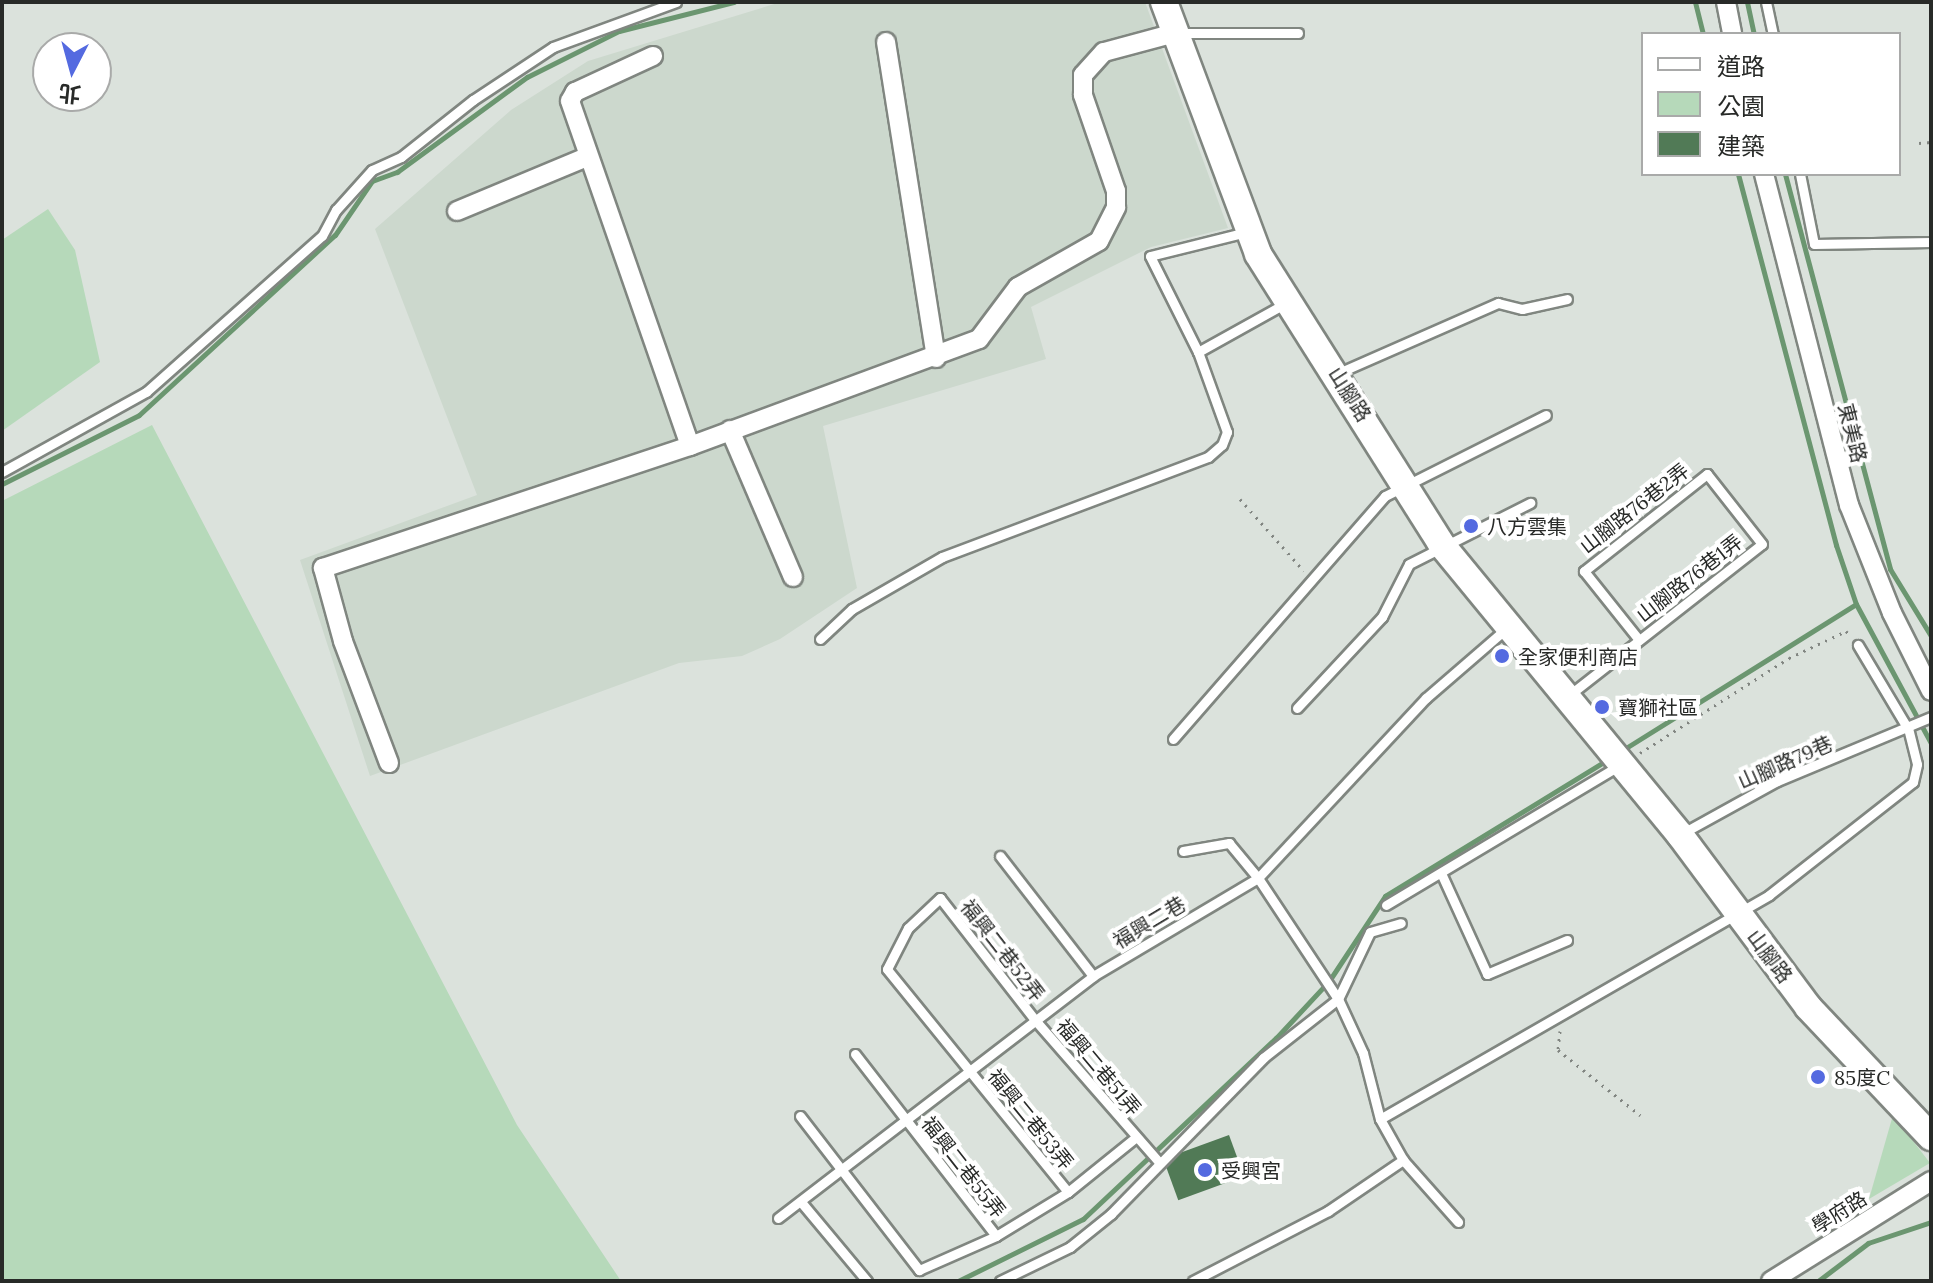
<!DOCTYPE html>
<meta charset="utf-8">
<style>
body{margin:0}
#map{position:relative;width:1933px;height:1283px;overflow:hidden;background:#dbe2dc;font-family:Lora,"Noto Sans TC",serif}
div>[style]{position:absolute}
.built>*{inset:0;background:#ccd8cd}
.green>*{inset:0;background:#b6d9ba}
.stream>*{height:5px;margin:-2.5px;padding:0 2.5px;transform-origin:2.5px;border-radius:2.5px;background:#6b9670}
.building>*{inset:0;background:#517a56;transform-origin:0 0}
.path>*{height:3px;margin-top:-1.5px;transform-origin:0;background:repeating-linear-gradient(90deg,#818581 0 2px,transparent 0 8px)}
.roads{filter:drop-shadow(2px 0 #808680) drop-shadow(-2px 0 #808680) drop-shadow(0 2px #808680) drop-shadow(0 -2px #808680)}
.lane>*{height:9px;margin:-4.5px;padding:0 4.5px;transform-origin:4.5px;border-radius:4.5px;background:#fff}
.street>*{height:18px;margin:-9px;padding:0 9px;transform-origin:9px;border-radius:9px;background:#fff}
.secondary>*{height:26px;margin:-13px;padding:0 13px;transform-origin:13px;border-radius:13px;background:#fff}
.dots>*{width:22px;height:22px;translate:-50% -50%;box-sizing:border-box;border:4px solid #fff;border-radius:50%}
span{translate:-50% -50%;white-space:nowrap;text-align:center;line-height:1.15;-webkit-text-stroke:8px #fff;paint-order:stroke}
.street-label{font-size:20px;color:#282a28}
.poi-label{font-size:20px;color:#282a28}
.left{translate:0 -50%;text-align:left}
.frame{position:absolute;inset:0;border:4px solid #282a28;pointer-events:none}
.legend{position:absolute;left:1641px;top:32px;width:260px;height:144px;box-sizing:border-box;background:#fff;border:2px solid #a9aaa9;margin:0;padding:10px 14px;list-style:none;font-size:24px;color:#282a28}
.legend li{display:flex;align-items:center;gap:16px;height:40px}
.legend b{width:40px;border:2px solid #a9aaa9}
.north{position:absolute;left:32px;top:32px;width:80px;height:80px;box-sizing:border-box;background:#fff;border:2px solid #a9aaa9;border-radius:50%;rotate:186deg;font-size:22px;font-weight:700;line-height:32px;text-align:center;color:#282a28}
.north::after{content:'';display:block;margin:auto;width:28px;height:36px;background:#546ae0;clip-path:polygon(50% 0,100% 100%,50% 72%,0 100%)}
</style>
<div id="map">
<div class="built">
<i style="clip-path:polygon(781px 2px,1145px 2px,1228px 228px,1151px 247px,1031px 307px,1046px 359px,823px 426px,857px 588px,780px 639px,742px 656px,679px 663px,370px 776px,300px 560px,477px 495px,375px 229px,511px 110px,588px 61px)"></i>
</div>
<div class="green">
<i style="clip-path:polygon(48px 209px,75px 250px,100px 362px,2px 431px,2px 240px)"></i>
<i style="clip-path:polygon(152px 425px,517px 1125px,621px 1281px,2px 1281px,2px 501px)"></i>
<i style="clip-path:polygon(1893px 1115px,1930px 1163px,1869px 1199px)"></i>
</div>
<div class="stream">
<i style="left:1695px;top:2px;width:33px;rotate:76deg"></i>
<i style="left:1747px;top:2px;width:33px;rotate:78deg"></i>
<i style="left:1738px;top:174px;width:384px;rotate:75.2deg"></i>
<i style="left:1836px;top:545px;width:62px;rotate:71.3deg"></i>
<i style="left:1856px;top:604px;width:158px;rotate:61.7deg"></i>
<i style="left:1785px;top:174px;width:409px;rotate:75.1deg"></i>
<i style="left:1890px;top:569px;width:79px;rotate:58.5deg"></i>
<i style="left:2px;top:484px;width:153px;rotate:-26.7deg"></i>
<i style="left:139px;top:415px;width:266px;rotate:-42.6deg"></i>
<i style="left:335px;top:235px;width:65px;rotate:-55.6deg"></i>
<i style="left:372px;top:181px;width:27px;rotate:-20deg"></i>
<i style="left:397px;top:172px;width:161px;rotate:-36.2deg"></i>
<i style="left:527px;top:77px;width:103px;rotate:-26.6deg"></i>
<i style="left:619px;top:31px;width:119px;rotate:-14.2deg"></i>
<i style="left:1621px;top:751px;width:277px;rotate:-32deg"></i>
<i style="left:958px;top:1281px;width:140px;rotate:-26.4deg"></i>
<i style="left:1083px;top:1219px;width:265px;rotate:-43.2deg"></i>
<i style="left:1276px;top:1038px;width:78px;rotate:-47.1deg"></i>
<i style="left:1329px;top:981px;width:102px;rotate:-56.6deg"></i>
<i style="left:1385px;top:896px;width:263px;rotate:-31.5deg"></i>
<i style="left:1818px;top:1281px;width:63px;rotate:-37.2deg"></i>
<i style="left:1868px;top:1243px;width:66px;rotate:-18.4deg"></i>
</div>
<div class="building">
<i style="left:1229px;top:1135px;width:44px;height:70px;rotate:70deg"></i>
</div>
<div class="path">
<i style="left:1919px;top:143px;width:12px;rotate:-5deg"></i>
<i style="left:1240px;top:499px;width:96px;rotate:48.4deg"></i>
<i style="left:1640px;top:753px;width:177px;rotate:-32.5deg"></i>
<i style="left:1789px;top:658px;width:63px;rotate:-25.3deg"></i>
<i style="left:1846px;top:631px;width:4px;rotate:45deg"></i>
<i style="left:1560px;top:1031px;width:19px;rotate:96deg"></i>
<i style="left:1558px;top:1050px;width:105px;rotate:38.4deg"></i>
</div>
<div class="roads">
<div class="lane">
<i style="left:1766px;top:2px;width:33px;rotate:78deg"></i>
<i style="left:1177px;top:33px;width:121px"></i>
<i style="left:1800px;top:174px;width:71px;rotate:78.7deg"></i>
<i style="left:1814px;top:244px;width:117px;rotate:-1deg"></i>
<i style="left:1198px;top:352px;width:101px;rotate:-29.1deg"></i>
<i style="left:1336px;top:374px;width:177px;rotate:-23.7deg"></i>
<i style="left:1498px;top:303px;width:25px;rotate:14deg"></i>
<i style="left:1522px;top:309px;width:46px;rotate:-12.5deg"></i>
<i style="left:2px;top:472px;width:165px;rotate:-29.1deg"></i>
<i style="left:146px;top:392px;width:235px;rotate:-41.6deg"></i>
<i style="left:322px;top:236px;width:30px;rotate:-62deg"></i>
<i style="left:336px;top:210px;width:54px;rotate:-48deg"></i>
<i style="left:372px;top:170px;width:32px;rotate:-24deg"></i>
<i style="left:401px;top:157px;width:92px;rotate:-38.4deg"></i>
<i style="left:473px;top:100px;width:96px;rotate:-33.5deg"></i>
<i style="left:553px;top:47px;width:131px;rotate:-20.1deg"></i>
<i style="left:820px;top:639px;width:44px;rotate:-43.2deg"></i>
<i style="left:852px;top:609px;width:104px;rotate:-30deg"></i>
<i style="left:942px;top:557px;width:284px;rotate:-20.6deg"></i>
<i style="left:1208px;top:457px;width:18px;rotate:-41deg"></i>
<i style="left:1222px;top:445px;width:14px;rotate:-69deg"></i>
<i style="left:1227px;top:432px;width:85px;rotate:-109.9deg"></i>
<i style="left:1198px;top:352px;width:107px;rotate:-116.6deg"></i>
<i style="left:1150px;top:256px;width:99px;rotate:-14deg"></i>
<i style="left:1568px;top:696px;width:246px;rotate:-38.1deg"></i>
<i style="left:1762px;top:544px;width:89px;rotate:-128.2deg"></i>
<i style="left:1707px;top:474px;width:157px;rotate:141.7deg"></i>
<i style="left:1584px;top:571px;width:88px;rotate:51.4deg"></i>
<i style="left:1297px;top:708px;width:125px;rotate:-47deg"></i>
<i style="left:1382px;top:617px;width:59px;rotate:-63deg"></i>
<i style="left:1409px;top:564px;width:136px;rotate:-26.8deg"></i>
<i style="left:1173px;top:739px;width:322px;rotate:-48.9deg"></i>
<i style="left:1385px;top:496px;width:180px;rotate:-26.7deg"></i>
<i style="left:1683px;top:833px;width:107px;rotate:-29deg"></i>
<i style="left:1777px;top:781px;width:167px;rotate:-22.6deg"></i>
<i style="left:1183px;top:851px;width:47px;rotate:-9.9deg"></i>
<i style="left:1229px;top:843px;width:45px;rotate:50.4deg"></i>
<i style="left:1258px;top:878px;width:145px;rotate:56.5deg"></i>
<i style="left:1338px;top:999px;width:60px;rotate:65.2deg"></i>
<i style="left:1363px;top:1053px;width:68px;rotate:75.6deg"></i>
<i style="left:1380px;top:1119px;width:47px;rotate:60.7deg"></i>
<i style="left:1403px;top:1160px;width:83px;rotate:48.4deg"></i>
<i style="left:1000px;top:856px;width:152px;rotate:52.2deg"></i>
<i style="left:1441px;top:873px;width:111px;rotate:65.5deg"></i>
<i style="left:1487px;top:974px;width:87px;rotate:-23deg"></i>
<i style="left:1386px;top:905px;width:273px;rotate:-30.9deg"></i>
<i style="left:855px;top:1054px;width:230px;rotate:52.2deg"></i>
<i style="left:800px;top:1116px;width:195px;rotate:52.3deg"></i>
<i style="left:919px;top:1270px;width:84px;rotate:-23.8deg"></i>
<i style="left:996px;top:1236px;width:84px;rotate:-31.4deg"></i>
<i style="left:1068px;top:1192px;width:86px;rotate:-38.9deg"></i>
<i style="left:1380px;top:1119px;width:449px;rotate:-29.9deg"></i>
<i style="left:1769px;top:895px;width:183px;rotate:-38.1deg"></i>
<i style="left:1913px;top:782px;width:18px;rotate:-77deg"></i>
<i style="left:1917px;top:764px;width:36px;rotate:-104deg"></i>
<i style="left:1908px;top:729px;width:98px;rotate:-120.8deg"></i>
<i style="left:1068px;top:1192px;width:287px;rotate:-129.1deg"></i>
<i style="left:887px;top:969px;width:46px;rotate:-62.9deg"></i>
<i style="left:908px;top:928px;width:44px;rotate:-43.2deg"></i>
<i style="left:940px;top:898px;width:155px;rotate:52.1deg"></i>
<i style="left:1035px;top:1020px;width:187px;rotate:48.9deg"></i>
<i style="left:801px;top:1202px;width:103px;rotate:50.1deg"></i>
<i style="left:778px;top:1218px;width:397px;rotate:-37.5deg"></i>
<i style="left:1093px;top:976px;width:192px;rotate:-30.7deg"></i>
<i style="left:1258px;top:878px;width:246px;rotate:-47deg"></i>
<i style="left:1426px;top:698px;width:108px;rotate:-40.9deg"></i>
<i style="left:1000px;top:1281px;width:78px;rotate:-25.9deg"></i>
<i style="left:1070px;top:1247px;width:53px;rotate:-38.8deg"></i>
<i style="left:1111px;top:1214px;width:218px;rotate:-45.7deg"></i>
<i style="left:1263px;top:1058px;width:95px;rotate:-38.2deg"></i>
<i style="left:1338px;top:999px;width:74px;rotate:-64.5deg"></i>
<i style="left:1370px;top:932px;width:32px;rotate:-16deg"></i>
<i style="left:1193px;top:1281px;width:152px;rotate:-27.4deg"></i>
<i style="left:1328px;top:1211px;width:91px;rotate:-34.2deg"></i>
</div>
<div class="street">
<i style="left:1726px;top:2px;width:33px;rotate:79deg"></i>
<i style="left:886px;top:42px;width:320px;rotate:81deg"></i>
<i style="left:653px;top:56px;width:86px;rotate:155.2deg"></i>
<i style="left:575px;top:92px;width:10px;rotate:119deg"></i>
<i style="left:570px;top:101px;width:365px;rotate:70.8deg"></i>
<i style="left:1764px;top:174px;width:342px;rotate:75.6deg"></i>
<i style="left:1849px;top:505px;width:116px;rotate:68.3deg"></i>
<i style="left:1892px;top:613px;width:87px;rotate:63.4deg"></i>
<i style="left:457px;top:211px;width:141px;rotate:-22.6deg"></i>
<i style="left:730px;top:430px;width:160px;rotate:66.8deg"></i>
<i style="left:389px;top:763px;width:130px;rotate:-110.7deg"></i>
<i style="left:343px;top:641px;width:76px;rotate:-105.3deg"></i>
<i style="left:323px;top:568px;width:387px;rotate:-18.4deg"></i>
<i style="left:690px;top:446px;width:308px;rotate:-20.3deg"></i>
<i style="left:979px;top:339px;width:65px;rotate:-53.1deg"></i>
<i style="left:1018px;top:287px;width:93px;rotate:-29.6deg"></i>
<i style="left:1099px;top:241px;width:38px;rotate:-63deg"></i>
<i style="left:1116px;top:207px;width:16px;rotate:-90deg"></i>
<i style="left:1116px;top:191px;width:102px;rotate:-109deg"></i>
<i style="left:1083px;top:95px;width:20px;rotate:-90deg"></i>
<i style="left:1083px;top:75px;width:31px;rotate:-48deg"></i>
<i style="left:1104px;top:52px;width:73px;rotate:-15deg"></i>
<i style="left:1771px;top:1281px;width:189px;rotate:-32deg"></i>
</div>
<div class="secondary">
<i style="left:1164px;top:2px;width:269px;rotate:69.5deg"></i>
<i style="left:1258px;top:254px;width:343px;rotate:57.7deg"></i>
<i style="left:1441px;top:544px;width:377px;rotate:50.6deg"></i>
<i style="left:1680px;top:835px;width:214px;rotate:53.3deg"></i>
<i style="left:1808px;top:1007px;width:179px;rotate:46.6deg"></i>
</div>
</div>
<div class="dots">
<i style="left:1471px;top:526px;background:#546ae0"></i>
<i style="left:1502px;top:656px;background:#546ae0"></i>
<i style="left:1602px;top:707px;background:#546ae0"></i>
<i style="left:1818px;top:1077px;background:#546ae0"></i>
<i style="left:1205px;top:1170px;background:#546ae0"></i>
</div>
<div class="street-label">
<span style="left:1350px;top:394px;rotate:57deg">山腳路</span>
<span style="left:1853px;top:433px;rotate:76deg">東美路</span>
<span style="left:1634px;top:508px;rotate:-38deg">山腳路76巷2弄</span>
<span style="left:1689px;top:578px;rotate:-38deg">山腳路76巷1弄</span>
<span style="left:1785px;top:762px;rotate:-24deg">山腳路79巷</span>
<span style="left:1149px;top:922px;rotate:-31deg">福興二巷</span>
<span style="left:1003px;top:950px;rotate:52deg">福興二巷52弄</span>
<span style="left:1770px;top:956px;rotate:53deg">山腳路</span>
<span style="left:1099px;top:1067px;rotate:50deg">福興二巷51弄</span>
<span style="left:1031px;top:1119px;rotate:51deg">福興二巷53弄</span>
<span style="left:964px;top:1167px;rotate:52deg">福興二巷55弄</span>
<span style="left:1839px;top:1212px;rotate:-32deg">學府路</span>
</div>
<div class="poi-label">
<span class="left" style="left:1487px;top:526px">八方雲集</span>
<span class="left" style="left:1518px;top:656px">全家便利商店</span>
<span class="left" style="left:1618px;top:707px">寶獅社區</span>
<span class="left" style="left:1834px;top:1077px">85度C</span>
<span class="left" style="left:1221px;top:1170px">受興宮</span>
</div>
<div class="frame"></div>
<ul class="legend">
<li><b style="height:10px;background:#fff"></b>道路</li>
<li><b style="height:22px;background:#b6d9ba"></b>公園</li>
<li><b style="height:22px;background:#517a56"></b>建築</li>
</ul>
<div class="north">北</div>
</div>
